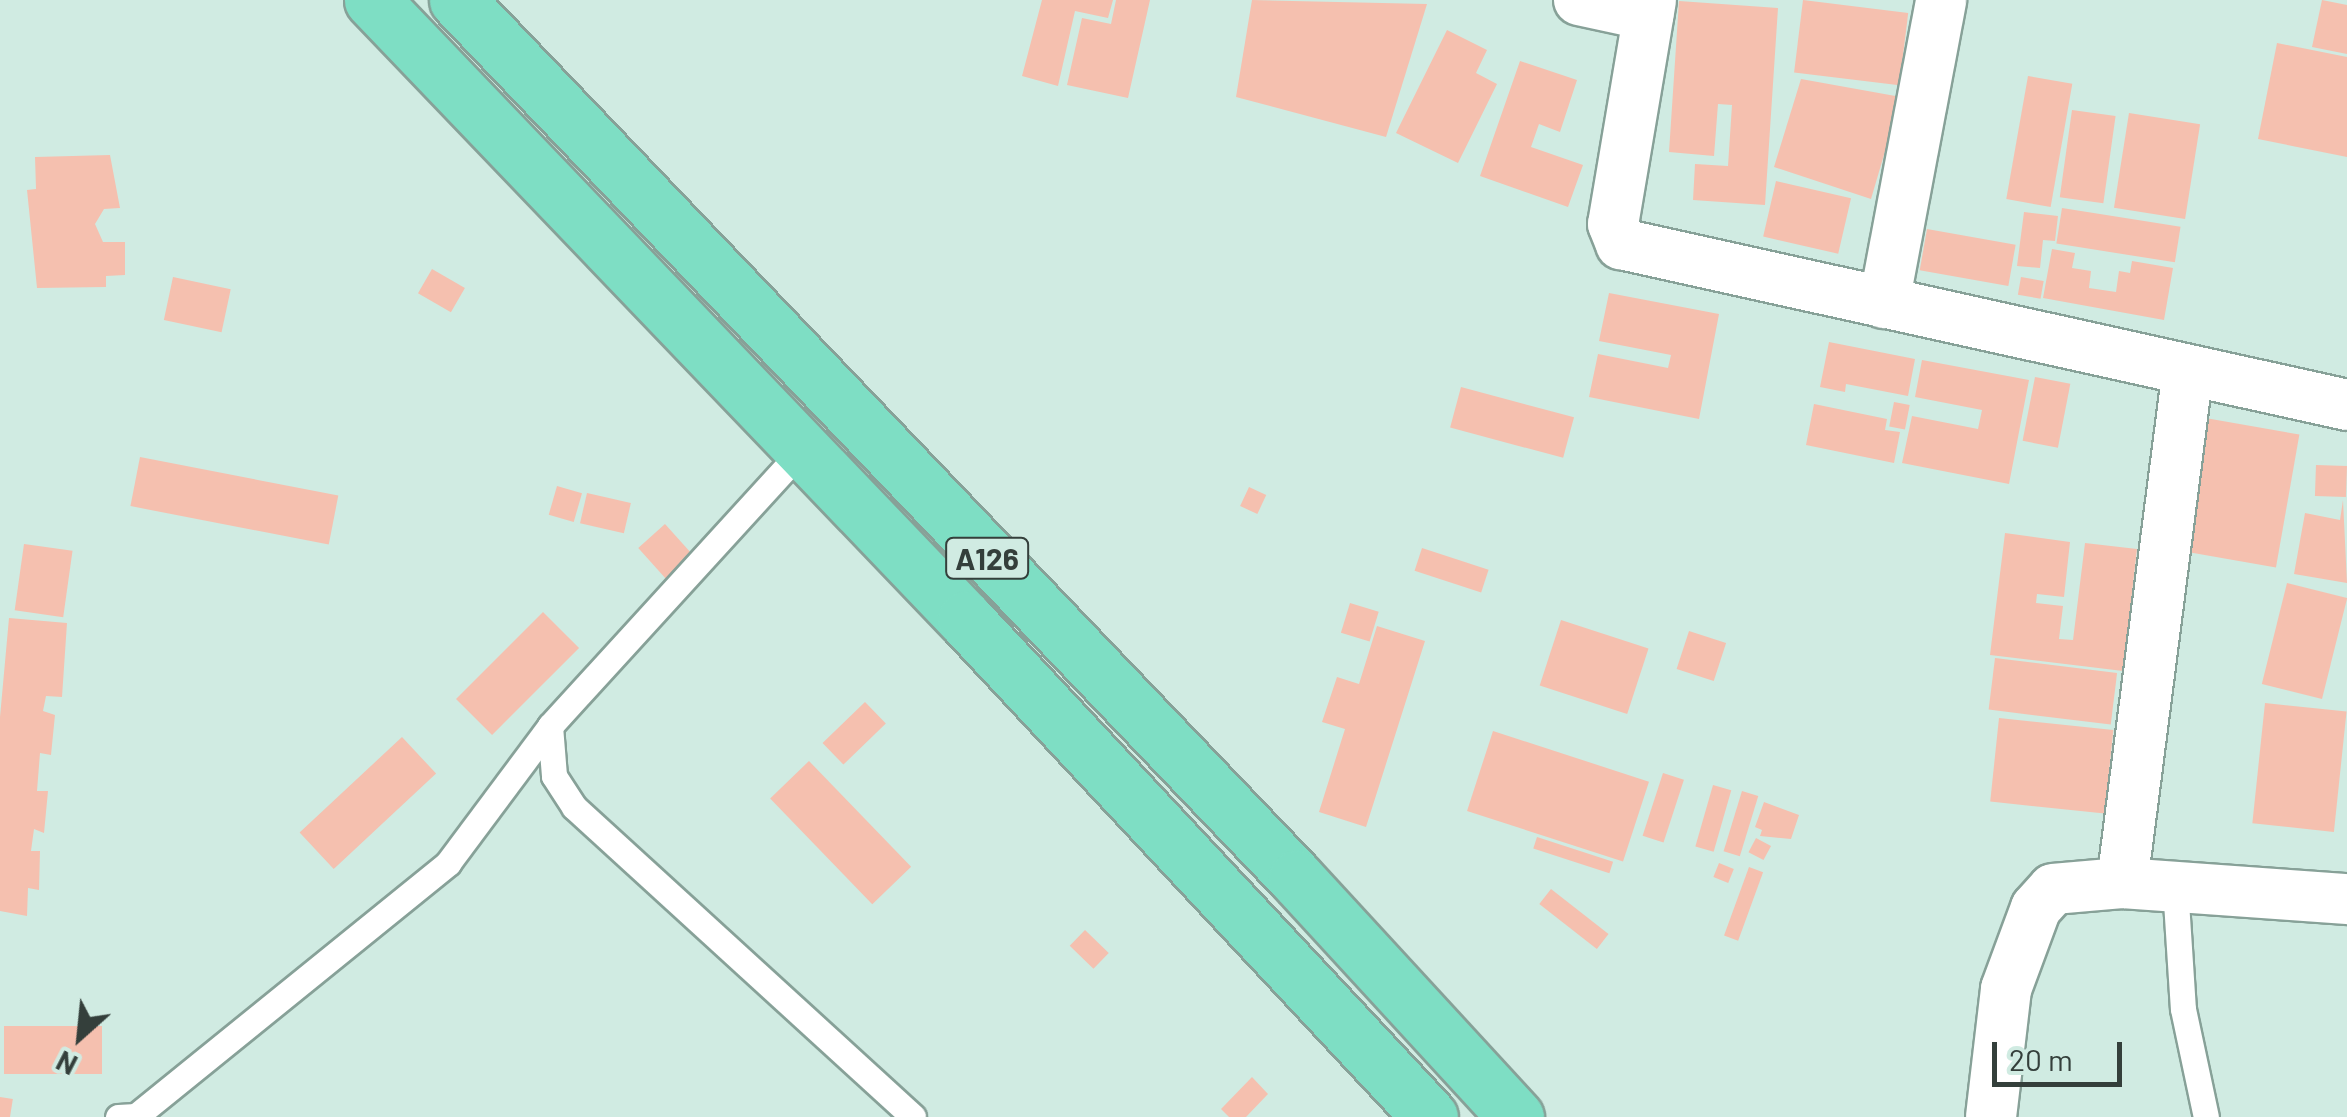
<!DOCTYPE html>
<style>
body{margin:0}
#map{position:relative;width:2347px;height:1117px;overflow:hidden;background:#d0ebe2;font-family:Barlow,sans-serif}
div>[style]{position:absolute}
.building>*{inset:0;background:#f5c0af;transform-origin:0 0}
.roads{filter:drop-shadow(2px 0 #87a198) drop-shadow(-2px 0 #87a198) drop-shadow(0 2px #87a198) drop-shadow(0 -2px #87a198)}
.lane>*{height:25px;margin:-12.5px;padding:0 12.5px;transform-origin:12.5px;border-radius:12.5px;background:#fff}
.street>*{height:50px;margin:-25px;padding:0 25px;transform-origin:25px;border-radius:25px;background:#fff}
.highway>*{height:55px;margin:-27.5px;padding:0 27.5px;transform-origin:27.5px;border-radius:27.5px;background:#7edec4}
span{translate:-50% -50%;white-space:nowrap;text-align:center;line-height:1.15;-webkit-text-stroke:9px #d0ebe2;paint-order:stroke}
.shield-label span{padding:2px 8px;background:#d0ebe2;border:2px solid;border-radius:8px;-webkit-text-stroke-width:0}
.shield-label{font-size:30px;color:#343f3b;font-weight:700}
.north{position:absolute;left:30px;top:987px;width:100px;height:100px;-webkit-text-stroke:8px #d0ebe2;paint-order:stroke;rotate:207deg;font-size:28px;font-weight:700;line-height:40px;text-align:center;color:#343f3b}
.north::after{content:'';display:block;margin:auto;width:35px;height:45px;background:#343f3b;clip-path:polygon(50% 0,100% 100%,50% 72%,0 100%)}
.scale{position:absolute;left:1992px;top:1042px;width:130px;height:45px;box-sizing:border-box;border:5px solid #343f3b;border-top:0;padding-left:12px;font-size:30px;line-height:35px;white-space:nowrap;color:#343f3b;-webkit-text-stroke:8px #d0ebe2;paint-order:stroke}
</style>
<div id="map">
<div class="building">
<i style="clip-path:polygon(1042px 0,1113px 0,1108px 18px,1075px 11px,1058px 86px,1022px 76px)"></i>
<i style="clip-path:polygon(1116px 0,1150px 0,1128px 98px,1067px 85px,1082px 18px,1111px 24px)"></i>
<i style="clip-path:polygon(1252px 0,1427px 4px,1386px 137px,1236px 97px)"></i>
<i style="left:1803px;top:0;width:106px;height:73px;rotate:7deg"></i>
<i style="clip-path:polygon(2322px 0,2347px 5px,2347px 54px,2312px 47px)"></i>
<i style="clip-path:polygon(1679px 1px,1778px 8px,1765px 205px,1693px 200px,1695px 164px,1728px 166px,1732px 105px,1718px 104px,1714px 156px,1669px 152px)"></i>
<i style="clip-path:polygon(1447px 30px,1487px 50px,1476px 73px,1497px 84px,1458px 163px,1396px 133px)"></i>
<i style="clip-path:polygon(2277px 43px,2347px 57px,2347px 157px,2258px 139px)"></i>
<i style="clip-path:polygon(1520px 61px,1577px 80px,1560px 132px,1539px 124px,1531px 147px,1583px 165px,1568px 207px,1480px 176px)"></i>
<i style="left:2028px;top:76px;width:45px;height:125px;rotate:10deg"></i>
<i style="clip-path:polygon(1801px 79px,1901px 97px,1871px 199px,1774px 167px)"></i>
<i style="left:2072px;top:110px;width:44px;height:88px;rotate:8deg"></i>
<i style="left:2129px;top:113px;width:72px;height:96px;rotate:9deg"></i>
<i style="clip-path:polygon(110px 155px,120px 208px,104px 209px,95px 224px,103px 242px,125px 242px,125px 275px,106px 276px,106px 287px,37px 288px,27px 190px,36px 189px,35px 157px)"></i>
<i style="left:1776px;top:181px;width:77px;height:57px;rotate:13deg"></i>
<i style="left:2062px;top:208px;width:120px;height:36px;rotate:9deg"></i>
<i style="clip-path:polygon(2024px 212px,2058px 216px,2055px 241px,2043px 240px,2040px 268px,2017px 266px)"></i>
<i style="left:1927px;top:229px;width:90px;height:42px;rotate:10deg"></i>
<i style="clip-path:polygon(2052px 249px,2075px 253px,2072px 268px,2091px 271px,2089px 288px,2116px 292px,2119px 271px,2130px 273px,2132px 261px,2173px 268px,2164px 320px,2043px 298px)"></i>
<i style="left:432px;top:269px;width:38px;height:28px;rotate:30deg"></i>
<i style="left:173px;top:277px;width:59px;height:44px;rotate:12deg"></i>
<i style="left:2021px;top:277px;width:23px;height:18px;rotate:10deg"></i>
<i style="clip-path:polygon(1609px 293px,1719px 314px,1699px 419px,1589px 397px,1598px 354px,1668px 368px,1671px 355px,1599px 341px)"></i>
<i style="clip-path:polygon(1829px 342px,1915px 359px,1908px 396px,1846px 384px,1845px 392px,1820px 387px)"></i>
<i style="clip-path:polygon(1922px 360px,2029px 380px,2009px 484px,1902px 463px,1912px 416px,1978px 429px,1982px 410px,1915px 397px)"></i>
<i style="left:2035px;top:377px;width:36px;height:65px;rotate:11deg"></i>
<i style="left:1461px;top:387px;width:117px;height:42px;rotate:15deg"></i>
<i style="left:1894px;top:402px;width:16px;height:25px;rotate:11deg"></i>
<i style="clip-path:polygon(1814px 404px,1887px 419px,1885px 430px,1900px 432px,1894px 463px,1806px 445px)"></i>
<i style="left:2194px;top:416px;width:107px;height:135px;rotate:10deg"></i>
<i style="left:140px;top:457px;width:202px;height:50px;rotate:11deg"></i>
<i style="left:2316px;top:465px;width:31px;height:31px;rotate:2deg"></i>
<i style="left:557px;top:486px;width:26px;height:30px;rotate:16deg"></i>
<i style="left:1249px;top:487px;width:19px;height:21px;rotate:25deg"></i>
<i style="left:587px;top:493px;width:45px;height:31px;rotate:13deg"></i>
<i style="clip-path:polygon(2343px 500px,2347px 583px,2294px 574px,2305px 513px,2340px 520px)"></i>
<i style="left:665px;top:524px;width:46px;height:36px;rotate:48deg"></i>
<i style="clip-path:polygon(2005px 533px,2070px 542px,2064px 597px,2037px 594px,2036px 603px,2063px 606px,2059px 639px,2073px 640px,2085px 543px,2137px 549px,2123px 671px,1990px 655px)"></i>
<i style="left:24px;top:544px;width:49px;height:67px;rotate:8deg"></i>
<i style="left:1422px;top:548px;width:70px;height:24px;rotate:18deg"></i>
<i style="left:2287px;top:583px;width:62px;height:104px;rotate:14deg"></i>
<i style="left:1350px;top:603px;width:30px;height:31px;rotate:17deg"></i>
<i style="left:543px;top:612px;width:51px;height:123px;rotate:45deg"></i>
<i style="clip-path:polygon(9px 618px,67px 623px,62px 697px,46px 696px,43px 711px,55px 715px,51px 755px,40px 753px,37px 791px,48px 791px,44px 833px,34px 829px,31px 851px,40px 851px,39px 890px,28px 888px,27px 916px,0 911px,0 717px)"></i>
<i style="left:1561px;top:620px;width:92px;height:69px;rotate:18deg"></i>
<i style="clip-path:polygon(1377px 626px,1425px 641px,1366px 827px,1319px 812px,1345px 729px,1322px 722px,1337px 677px,1359px 684px)"></i>
<i style="left:1689px;top:631px;width:39px;height:40px;rotate:18deg"></i>
<i style="left:1995px;top:658px;width:123px;height:52px;rotate:7deg"></i>
<i style="left:865px;top:702px;width:30px;height:59px;rotate:46deg"></i>
<i style="left:2265px;top:703px;width:82px;height:121px;rotate:6deg"></i>
<i style="left:1999px;top:718px;width:115px;height:84px;rotate:6deg"></i>
<i style="left:1493px;top:731px;width:164px;height:84px;rotate:18deg"></i>
<i style="left:402px;top:737px;width:50px;height:140px;rotate:47deg"></i>
<i style="left:809px;top:761px;width:147px;height:54px;rotate:46deg"></i>
<i style="left:1663px;top:773px;width:22px;height:66px;rotate:18deg"></i>
<i style="left:1713px;top:785px;width:19px;height:64px;rotate:16deg"></i>
<i style="left:1742px;top:791px;width:17px;height:63px;rotate:17deg"></i>
<i style="clip-path:polygon(1764px 802px,1799px 815px,1791px 839px,1760px 836px,1762px 830px,1755px 827px)"></i>
<i style="left:1537px;top:837px;width:80px;height:12px;rotate:18deg"></i>
<i style="left:1756px;top:838px;width:17px;height:16px;rotate:28deg"></i>
<i style="left:1719px;top:863px;width:16px;height:15px;rotate:22deg"></i>
<i style="left:1749px;top:867px;width:15px;height:73px;rotate:20deg"></i>
<i style="left:1551px;top:889px;width:73px;height:19px;rotate:38deg"></i>
<i style="left:1085px;top:930px;width:33px;height:22px;rotate:44deg"></i>
<i style="left:4px;top:1026px;width:98px;height:48px"></i>
<i style="clip-path:polygon(1252px 1077px,1268px 1094px,1246px 1117px,1229px 1117px,1221px 1109px)"></i>
<i style="left:0;top:1097px;width:13px;height:20px;rotate:9deg"></i>
</div>
<div class="roads">
<div class="lane">
<i style="left:550px;top:726px;width:50px;rotate:85.4deg"></i>
<i style="left:554px;top:776px;width:37px;rotate:57deg"></i>
<i style="left:574px;top:807px;width:459px;rotate:42.4deg"></i>
<i style="left:2175px;top:886px;width:123px;rotate:86.3deg"></i>
<i style="left:2183px;top:1009px;width:110px;rotate:78deg"></i>
<i style="left:118px;top:1117px;width:18px;rotate:-3deg"></i>
<i style="left:136px;top:1116px;width:402px;rotate:-39deg"></i>
<i style="left:448px;top:863px;width:171px;rotate:-53.3deg"></i>
<i style="left:550px;top:726px;width:374px;rotate:-47.6deg"></i>
</div>
<div class="street">
<i style="left:1579px;top:0;width:71px;rotate:12.3deg"></i>
<i style="left:1651px;top:0;width:227px;rotate:99.6deg"></i>
<i style="left:1613px;top:224px;width:22px;rotate:68deg"></i>
<i style="left:1621px;top:244px;width:744px;rotate:12.5deg"></i>
<i style="left:1884px;top:303px;width:308px;rotate:-79.3deg"></i>
<i style="left:2122px;top:883px;width:517px;rotate:-82.67deg"></i>
<i style="left:1991px;top:1117px;width:129px;rotate:-83.3deg"></i>
<i style="left:2006px;top:989px;width:86px;rotate:-69.7deg"></i>
<i style="left:2036px;top:908px;width:25px;rotate:-48deg"></i>
<i style="left:2053px;top:889px;width:69px;rotate:-5deg"></i>
<i style="left:2122px;top:883px;width:226px;rotate:4.1deg"></i>
</div>
<div class="highway">
<i style="left:372px;top:0;width:857px;rotate:46.23deg"></i>
<i style="left:965px;top:619px;width:681px;rotate:46.96deg"></i>
<i style="left:457px;top:0;width:1214px;rotate:46.3deg"></i>
<i style="left:1296px;top:878px;width:325px;rotate:47.4deg"></i>
</div>
</div>
<div class="shield-label">
<span style="left:987px;top:558px">A126</span>
</div>
<div class="north">N</div>
<div class="scale">20 m</div>
</div>
